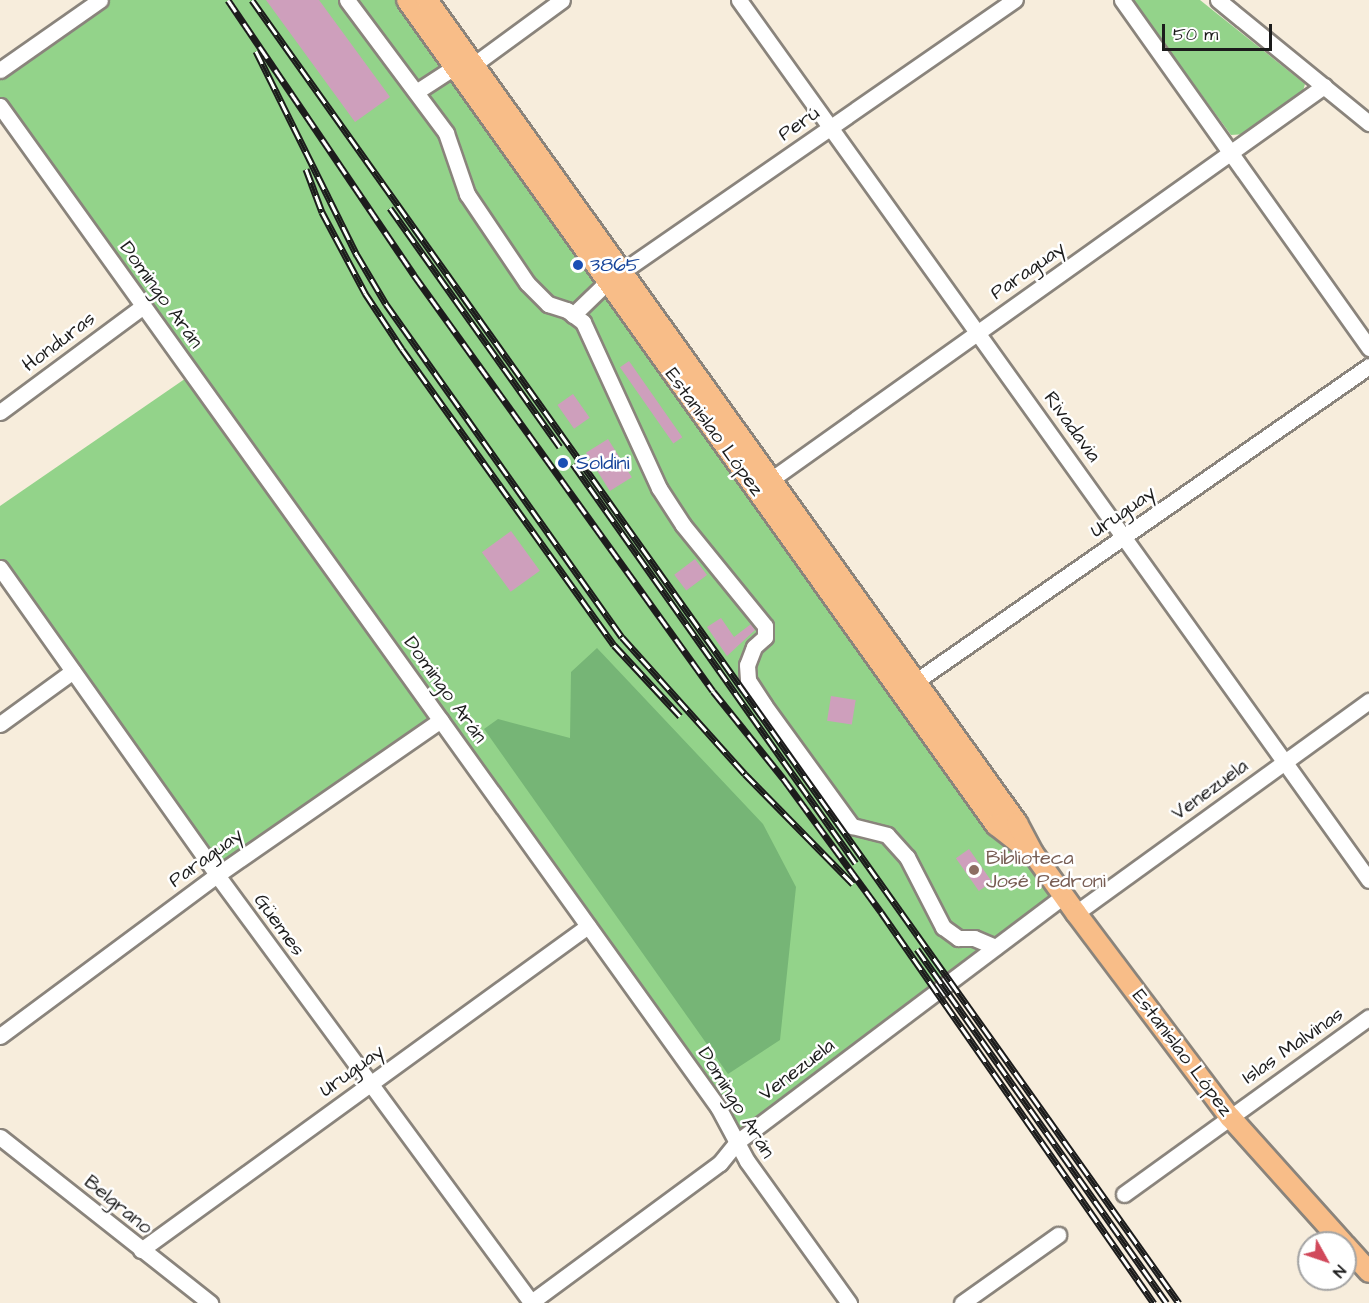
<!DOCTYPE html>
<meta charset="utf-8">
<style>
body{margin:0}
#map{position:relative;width:1369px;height:1303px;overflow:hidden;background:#f7eddc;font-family:"Architects Daughter",sans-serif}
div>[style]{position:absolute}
.green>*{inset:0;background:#93d38a}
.forest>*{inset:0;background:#76b576}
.building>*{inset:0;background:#ce9fbc;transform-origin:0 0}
.roads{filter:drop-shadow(2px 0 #8a847c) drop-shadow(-2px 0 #8a847c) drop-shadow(0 2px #8a847c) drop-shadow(0 -2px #8a847c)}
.minor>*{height:15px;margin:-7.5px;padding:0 7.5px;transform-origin:7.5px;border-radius:7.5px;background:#fff}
.major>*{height:20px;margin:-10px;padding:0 10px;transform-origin:10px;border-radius:10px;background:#f8bd88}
.rail>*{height:7px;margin-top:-3.5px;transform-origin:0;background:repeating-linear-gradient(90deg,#fff 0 14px,#1c1c1c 0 28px);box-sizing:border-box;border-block:2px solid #1c1c1c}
.dots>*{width:16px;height:16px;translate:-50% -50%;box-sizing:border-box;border:3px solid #fff;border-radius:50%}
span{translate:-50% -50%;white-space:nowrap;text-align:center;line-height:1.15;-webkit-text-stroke:5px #fff;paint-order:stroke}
.street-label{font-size:20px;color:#1c1c1c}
.transit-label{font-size:20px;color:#164399}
.left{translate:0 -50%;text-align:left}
.education-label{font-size:20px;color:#785e54}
.north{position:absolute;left:1297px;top:1231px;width:60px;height:60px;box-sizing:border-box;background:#fff;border:2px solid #a4a4a4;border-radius:50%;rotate:130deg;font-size:16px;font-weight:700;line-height:24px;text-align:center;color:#1c1c1c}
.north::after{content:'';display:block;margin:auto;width:21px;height:27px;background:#d1495b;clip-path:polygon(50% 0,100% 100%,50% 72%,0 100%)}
.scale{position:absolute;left:1162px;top:24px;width:110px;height:27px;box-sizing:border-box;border:3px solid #1c1c1c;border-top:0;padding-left:8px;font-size:18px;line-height:21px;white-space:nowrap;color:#1c1c1c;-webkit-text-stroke:4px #fff;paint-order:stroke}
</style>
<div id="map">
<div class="green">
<i style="clip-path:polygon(100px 0,407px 0,1063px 896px,737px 1142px,441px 720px,217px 875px,0 568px,0 506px,192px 374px,0 106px,0 70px)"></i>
<i style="clip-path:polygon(1132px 0,1200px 0,1305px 84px,1303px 91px,1246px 134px,1231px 135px)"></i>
</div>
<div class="forest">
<i style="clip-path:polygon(597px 648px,763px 824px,796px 887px,780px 1040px,728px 1074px,484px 729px,498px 719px,570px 738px,571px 672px)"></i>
</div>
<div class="building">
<i style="clip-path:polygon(266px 0,319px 0,390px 97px,355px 122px)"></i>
<i style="left:629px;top:361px;width:93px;height:11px;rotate:55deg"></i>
<i style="left:573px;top:394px;width:29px;height:19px;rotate:55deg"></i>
<i style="left:608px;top:439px;width:45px;height:26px;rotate:58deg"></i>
<i style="left:511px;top:531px;width:49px;height:36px;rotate:54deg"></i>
<i style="left:695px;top:559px;width:20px;height:26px;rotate:53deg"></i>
<i style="clip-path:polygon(721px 618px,734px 637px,751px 624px,755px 630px,727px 656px,707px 627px)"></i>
<i style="left:831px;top:696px;width:25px;height:25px;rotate:9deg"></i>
<i style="left:969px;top:849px;width:40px;height:16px;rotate:55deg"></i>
</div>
<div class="roads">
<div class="minor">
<i style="left:347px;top:0;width:166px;rotate:53.3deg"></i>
<i style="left:446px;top:133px;width:65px;rotate:71deg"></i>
<i style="left:467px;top:194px;width:107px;rotate:56deg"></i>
<i style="left:527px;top:283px;width:30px;rotate:45deg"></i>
<i style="left:548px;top:304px;width:20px;rotate:18deg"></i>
<i style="left:567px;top:310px;width:20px;rotate:37deg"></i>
<i style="left:583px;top:322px;width:183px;rotate:65.4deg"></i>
<i style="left:659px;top:488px;width:44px;rotate:57deg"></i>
<i style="left:683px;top:525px;width:130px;rotate:50.9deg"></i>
<i style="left:765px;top:626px;width:11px;rotate:90deg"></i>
<i style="left:765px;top:637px;width:15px;rotate:138deg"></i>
<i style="left:754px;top:647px;width:19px;rotate:111deg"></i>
<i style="left:747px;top:665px;width:15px;rotate:86deg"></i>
<i style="left:748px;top:680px;width:30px;rotate:57deg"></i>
<i style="left:764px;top:705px;width:150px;rotate:54deg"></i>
<i style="left:852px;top:826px;width:36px;rotate:14deg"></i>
<i style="left:887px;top:835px;width:30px;rotate:48deg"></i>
<i style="left:907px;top:857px;width:79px;rotate:62.8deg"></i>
<i style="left:943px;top:927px;width:19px;rotate:36deg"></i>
<i style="left:958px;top:938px;width:16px"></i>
<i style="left:974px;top:938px;width:23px;rotate:23deg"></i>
<i style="left:739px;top:0;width:1082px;rotate:54.4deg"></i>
<i style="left:1122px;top:0;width:427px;rotate:54.6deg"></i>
<i style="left:1218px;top:0;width:195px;rotate:39.2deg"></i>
<i style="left:0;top:70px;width:122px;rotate:-35deg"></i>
<i style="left:465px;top:71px;width:120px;rotate:-36.2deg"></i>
<i style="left:416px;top:92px;width:44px;rotate:-33deg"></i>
<i style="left:0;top:106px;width:1232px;rotate:54.35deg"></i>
<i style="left:718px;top:1107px;width:61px;rotate:61.8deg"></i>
<i style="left:747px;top:1161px;width:175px;rotate:54.3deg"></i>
<i style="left:573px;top:315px;width:47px;rotate:-44.1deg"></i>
<i style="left:607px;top:282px;width:496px;rotate:-34.7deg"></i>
<i style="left:0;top:412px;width:178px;rotate:-36.5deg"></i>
<i style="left:762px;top:486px;width:690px;rotate:-35.44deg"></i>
<i style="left:0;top:568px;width:376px;rotate:54.7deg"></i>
<i style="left:217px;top:875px;width:530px;rotate:53.67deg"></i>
<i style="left:909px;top:686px;width:560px;rotate:-34.82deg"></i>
<i style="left:0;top:724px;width:90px;rotate:-36deg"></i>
<i style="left:1076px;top:913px;width:362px;rotate:-35.9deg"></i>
<i style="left:0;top:1036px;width:270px;rotate:-36.6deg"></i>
<i style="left:217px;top:875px;width:272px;rotate:-34.7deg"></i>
<i style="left:0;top:1137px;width:268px;rotate:38.3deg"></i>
<i style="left:1124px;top:1194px;width:302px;rotate:-35.8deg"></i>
<i style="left:141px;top:1250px;width:552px;rotate:-35.94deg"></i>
<i style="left:530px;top:1303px;width:236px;rotate:-36.4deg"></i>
<i style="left:720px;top:1163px;width:27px;rotate:-51deg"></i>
<i style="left:737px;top:1142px;width:408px;rotate:-37deg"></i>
<i style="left:962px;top:1303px;width:118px;rotate:-35.3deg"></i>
</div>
<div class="major">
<i style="left:407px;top:0;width:1014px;rotate:54.48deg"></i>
<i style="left:996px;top:825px;width:41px;rotate:38deg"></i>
<i style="left:427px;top:0;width:1013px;rotate:54.36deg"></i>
<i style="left:1017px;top:823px;width:34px;rotate:62deg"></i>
<i style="left:1033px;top:853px;width:74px;rotate:54.4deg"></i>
<i style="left:1076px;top:913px;width:256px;rotate:53deg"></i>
<i style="left:1230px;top:1117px;width:169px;rotate:48.1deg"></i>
<i style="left:1345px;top:1245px;width:36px;rotate:48deg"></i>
</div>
</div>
<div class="rail">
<i style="left:228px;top:0;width:332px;rotate:55.9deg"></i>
<i style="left:414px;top:275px;width:512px;rotate:54.29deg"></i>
<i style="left:713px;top:691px;width:112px;rotate:51.2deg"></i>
<i style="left:783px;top:778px;width:166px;rotate:53.8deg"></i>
<i style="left:881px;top:912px;width:477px;rotate:55.1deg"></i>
<i style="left:252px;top:0;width:1599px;rotate:54.57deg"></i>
<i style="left:256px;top:51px;width:228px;rotate:63.7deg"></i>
<i style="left:357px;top:255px;width:57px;rotate:59.4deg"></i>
<i style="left:386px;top:304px;width:408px;rotate:54.7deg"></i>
<i style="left:622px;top:637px;width:184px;rotate:48.1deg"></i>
<i style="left:745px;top:774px;width:154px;rotate:45.5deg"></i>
<i style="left:306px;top:169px;width:46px;rotate:69.6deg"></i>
<i style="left:322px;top:212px;width:92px;rotate:62deg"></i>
<i style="left:365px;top:293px;width:67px;rotate:56.5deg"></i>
<i style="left:402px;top:349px;width:364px;rotate:54.4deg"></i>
<i style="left:614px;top:645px;width:97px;rotate:47.1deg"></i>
<i style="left:390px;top:208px;width:293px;rotate:54.6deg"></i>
<i style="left:573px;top:464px;width:489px;rotate:54.7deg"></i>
<i style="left:917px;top:949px;width:433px;rotate:54.8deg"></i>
</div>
<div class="dots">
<i style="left:578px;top:265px;background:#1a4fb4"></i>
<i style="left:563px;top:463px;background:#1a4fb4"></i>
<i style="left:974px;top:870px;background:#8d6e63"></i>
</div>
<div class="street-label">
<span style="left:799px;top:124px;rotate:-35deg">Perú</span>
<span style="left:1028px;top:271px;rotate:-35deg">Paraguay</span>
<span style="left:161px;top:295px;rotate:54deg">Domingo Arán</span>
<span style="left:59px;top:342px;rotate:-37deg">Honduras</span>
<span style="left:1072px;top:427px;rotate:54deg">Rivadavia</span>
<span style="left:714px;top:432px;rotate:54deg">Estanislao López</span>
<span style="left:1123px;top:512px;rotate:-35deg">Uruguay</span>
<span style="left:445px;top:690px;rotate:54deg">Domingo Arán</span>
<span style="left:1210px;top:790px;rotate:-36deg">Venezuela</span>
<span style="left:206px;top:858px;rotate:-36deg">Paraguay</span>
<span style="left:279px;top:925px;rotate:54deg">Güemes</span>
<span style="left:1293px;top:1046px;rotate:-35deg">Islas Malvinas</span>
<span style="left:1182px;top:1053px;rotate:53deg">Estanislao López</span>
<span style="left:797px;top:1070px;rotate:-37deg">Venezuela</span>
<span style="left:352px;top:1071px;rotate:-36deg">Uruguay</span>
<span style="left:736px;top:1103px;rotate:58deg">Domingo Arán</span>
<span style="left:118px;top:1205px;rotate:39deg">Belgrano</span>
</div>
<div class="transit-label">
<span class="left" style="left:590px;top:265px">3865</span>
<span class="left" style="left:576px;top:463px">Soldini</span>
</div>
<div class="education-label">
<span class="left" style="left:986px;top:870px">Biblioteca<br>José Pedroni</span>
</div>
<div class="north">N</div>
<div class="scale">50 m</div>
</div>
